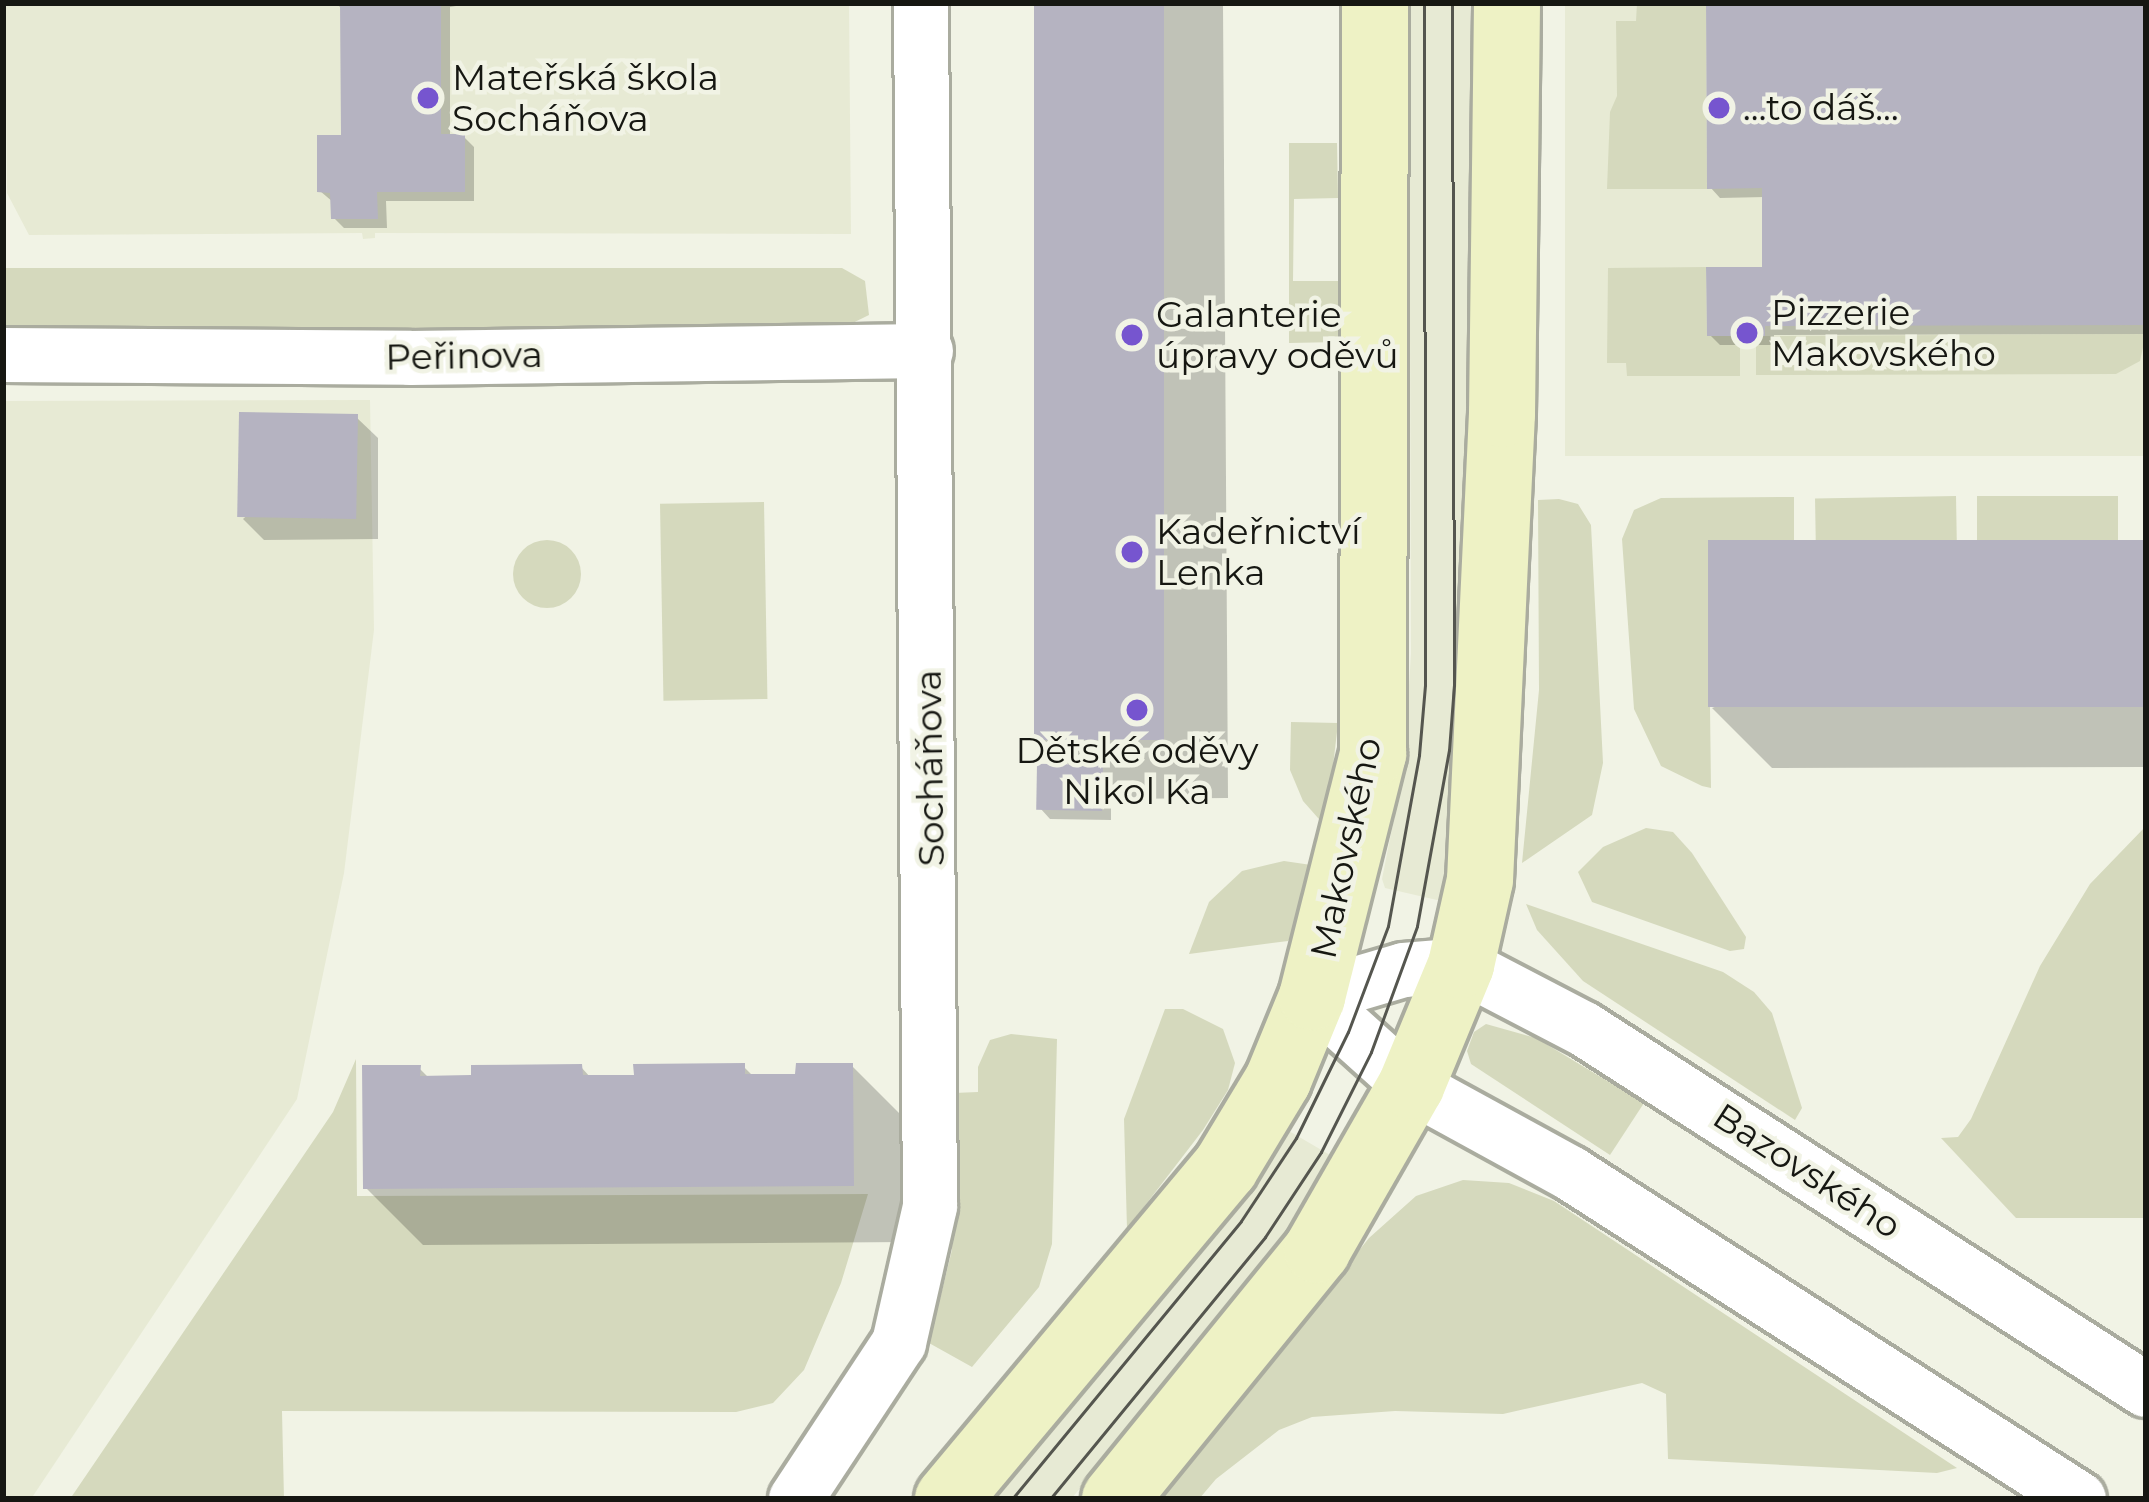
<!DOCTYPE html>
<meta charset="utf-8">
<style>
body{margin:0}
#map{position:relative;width:2149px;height:1502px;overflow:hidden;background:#f1f3e5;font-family:Montserrat,sans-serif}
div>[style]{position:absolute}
.built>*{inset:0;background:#e7ead4;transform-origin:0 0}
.green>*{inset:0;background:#d5d9bd;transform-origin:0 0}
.round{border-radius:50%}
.shadow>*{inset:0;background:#0003}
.building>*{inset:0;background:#b5b3c1;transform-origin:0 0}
.roads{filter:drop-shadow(3px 0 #aaac9f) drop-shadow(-3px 0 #aaac9f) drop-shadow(0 3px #aaac9f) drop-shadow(0 -3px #aaac9f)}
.street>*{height:54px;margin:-27px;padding:0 27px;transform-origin:27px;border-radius:27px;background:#fff}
.secondary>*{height:66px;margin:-33px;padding:0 33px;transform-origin:33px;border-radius:33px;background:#eef2c5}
.tram>*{height:3px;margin:-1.5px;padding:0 1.5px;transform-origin:1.5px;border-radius:1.5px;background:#55564f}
.dots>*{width:33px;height:33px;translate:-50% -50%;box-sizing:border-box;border:6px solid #f1f3e5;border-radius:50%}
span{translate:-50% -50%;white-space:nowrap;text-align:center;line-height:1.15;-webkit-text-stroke:9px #f1f3e5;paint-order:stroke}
.poi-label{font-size:36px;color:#161712}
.left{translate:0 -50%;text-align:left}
.street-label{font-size:36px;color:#161712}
.frame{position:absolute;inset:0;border:6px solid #161712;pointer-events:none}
</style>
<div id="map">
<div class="built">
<i style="clip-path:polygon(5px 3px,849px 3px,851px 234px,375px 233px,375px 238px,363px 239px,362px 233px,29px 235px,7px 193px)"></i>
<i style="clip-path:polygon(1409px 3px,1470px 3px,1471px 676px,1447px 896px,1437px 900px,1385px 888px,1382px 879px,1404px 768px,1411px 653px)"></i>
<i style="left:1565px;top:3px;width:581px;height:453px"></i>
<i style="clip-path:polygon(370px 400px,374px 630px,344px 873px,297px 1099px,31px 1499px,3px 1499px,3px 401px)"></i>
<i style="clip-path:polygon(1289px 1131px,1330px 1155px,1334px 1166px,1239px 1300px,1071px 1499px,993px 1499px,1187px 1265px,1279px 1134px)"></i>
</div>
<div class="green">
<i style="clip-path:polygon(1637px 3px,1706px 3px,1707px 189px,1607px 189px,1610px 112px,1617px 96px,1616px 21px,1636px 21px)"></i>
<i style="clip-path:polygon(1289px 143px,1337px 143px,1338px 198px,1294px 199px,1293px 281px,1339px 281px,1339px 342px,1289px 343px)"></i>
<i style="clip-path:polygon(1706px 267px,1707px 336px,1740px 336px,1740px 376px,1627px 376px,1626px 363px,1607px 363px,1608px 268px)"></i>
<i style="clip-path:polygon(3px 268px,842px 268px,865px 281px,869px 315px,826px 336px,3px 337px)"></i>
<i style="clip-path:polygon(2146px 334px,2140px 361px,2116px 374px,1756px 375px,1756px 336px)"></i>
<i style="left:1956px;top:496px;width:46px;height:141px;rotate:89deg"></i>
<i style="left:1977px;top:496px;width:141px;height:46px"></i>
<i style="clip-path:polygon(1794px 497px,1794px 543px,1708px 544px,1711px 788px,1702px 786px,1661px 766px,1634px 709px,1622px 539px,1634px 510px,1661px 498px)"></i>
<i style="clip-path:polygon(1559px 499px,1578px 504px,1591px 525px,1603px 763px,1592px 815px,1522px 863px,1539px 690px,1538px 500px)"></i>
<i style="left:764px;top:502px;width:197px;height:104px;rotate:89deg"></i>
<i class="round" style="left:513px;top:540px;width:68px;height:68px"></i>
<i style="clip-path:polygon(1291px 722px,1338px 723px,1326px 827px,1303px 801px,1290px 770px)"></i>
<i style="clip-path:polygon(2146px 826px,2146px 1218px,2016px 1218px,1941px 1138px,1958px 1137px,1971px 1119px,2040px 966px,2090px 884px)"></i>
<i style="clip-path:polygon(1646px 828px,1673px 832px,1692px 853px,1746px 937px,1744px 949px,1730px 951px,1592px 902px,1578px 872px,1603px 847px)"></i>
<i style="clip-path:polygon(1284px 861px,1318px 866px,1305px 916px,1288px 941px,1189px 954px,1209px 902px,1242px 871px)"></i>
<i style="clip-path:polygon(1526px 904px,1723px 972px,1754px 992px,1772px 1013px,1802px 1108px,1795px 1120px,1583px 981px,1537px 930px)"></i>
<i style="clip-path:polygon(1165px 1009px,1183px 1009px,1223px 1029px,1235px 1063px,1228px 1090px,1203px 1130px,1127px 1229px,1124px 1119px)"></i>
<i style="clip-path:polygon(1486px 1024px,1536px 1038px,1644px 1103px,1610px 1155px,1471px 1064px,1467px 1051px,1474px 1032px)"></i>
<i style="clip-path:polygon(1011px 1034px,1057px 1039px,1052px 1244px,1039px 1287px,972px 1367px,929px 1343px,952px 1250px,954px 1093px,978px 1092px,978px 1067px,990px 1040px)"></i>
<i style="clip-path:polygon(356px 1059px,357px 1196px,868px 1194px,841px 1283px,804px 1370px,773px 1403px,736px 1412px,282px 1411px,284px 1499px,70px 1499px,333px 1112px)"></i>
<i style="clip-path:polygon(1463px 1180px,1509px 1183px,1554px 1201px,1957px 1468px,1937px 1473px,1668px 1459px,1666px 1394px,1642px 1383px,1503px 1414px,1395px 1411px,1312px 1417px,1279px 1430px,1216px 1479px,1199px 1499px,1161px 1499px,1369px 1238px,1416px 1196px)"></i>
</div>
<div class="shadow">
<i style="clip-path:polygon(336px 3px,474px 3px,450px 7px,450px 137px,464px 137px,474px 147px,474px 201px,386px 201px,387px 228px,344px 228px,334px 218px,333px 202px,320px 191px,344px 138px,341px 8px)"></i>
<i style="clip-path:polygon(1037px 3px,1223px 3px,1228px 798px,1111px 799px,1111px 820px,1050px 819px,1040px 808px,1072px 768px,1042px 738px)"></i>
<i style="clip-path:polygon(1709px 3px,2146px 3px,2146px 334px,1774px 335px,1774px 345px,1720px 345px,1710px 335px,1765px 270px,1765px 197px,1720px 198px,1710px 187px)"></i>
<i style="clip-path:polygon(356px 417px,378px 438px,378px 539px,264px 540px,243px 519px)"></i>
<i style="clip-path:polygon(2146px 543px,2146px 767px,1772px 768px,1712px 708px)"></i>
<i style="clip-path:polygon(743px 1066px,754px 1077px,798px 1077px,852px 1066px,909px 1123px,911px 1242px,423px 1245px,366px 1188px,419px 1068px,430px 1079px,581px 1067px,591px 1078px,637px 1078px)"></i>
</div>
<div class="building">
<i style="clip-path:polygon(340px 3px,441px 3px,441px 134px,465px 134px,465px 192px,377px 192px,378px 219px,331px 219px,330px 193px,317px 192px,317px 135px,341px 135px)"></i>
<i style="left:1034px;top:3px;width:130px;height:737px"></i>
<i style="clip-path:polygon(1706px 3px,2146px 3px,2146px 325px,1765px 326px,1765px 336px,1707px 336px,1706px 267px,1762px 267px,1762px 188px,1707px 189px)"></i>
<i style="left:358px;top:414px;width:105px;height:119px;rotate:91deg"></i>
<i style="left:2146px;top:540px;width:167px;height:438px;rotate:90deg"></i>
<i style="left:1103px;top:765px;width:46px;height:66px;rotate:91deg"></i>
<i style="clip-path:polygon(745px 1063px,745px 1074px,795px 1074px,796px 1063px,853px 1063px,854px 1186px,363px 1189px,362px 1065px,421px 1065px,420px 1076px,471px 1075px,471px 1065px,582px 1064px,583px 1075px,634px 1075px,633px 1064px)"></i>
</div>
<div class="roads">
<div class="street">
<i style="left:3px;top:355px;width:407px;rotate:0.4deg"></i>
<i style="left:410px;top:358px;width:516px;rotate:-0.78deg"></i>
<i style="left:796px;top:1499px;width:187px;rotate:-56.6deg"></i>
<i style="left:899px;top:1343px;width:140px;rotate:-77.2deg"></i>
<i style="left:930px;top:1206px;width:1203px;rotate:-90.43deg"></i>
<i style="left:2079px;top:1499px;width:604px;rotate:-147.36deg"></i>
<i style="left:1570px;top:1173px;width:181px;rotate:-151.3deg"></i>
<i style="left:1411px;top:1086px;width:133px;rotate:-138deg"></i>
<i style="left:1312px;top:997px;width:96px;rotate:-16.4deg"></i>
<i style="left:1404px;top:970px;width:57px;rotate:-5deg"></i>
<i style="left:1461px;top:965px;width:139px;rotate:27.5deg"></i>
<i style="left:1584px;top:1029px;width:668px;rotate:32.71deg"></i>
</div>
<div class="secondary">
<i style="left:948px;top:1499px;width:432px;rotate:-50.1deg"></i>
<i style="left:1225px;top:1168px;width:103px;rotate:-58.9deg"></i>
<i style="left:1278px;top:1080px;width:90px;rotate:-67.7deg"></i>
<i style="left:1312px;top:997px;width:251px;rotate:-75.9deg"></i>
<i style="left:1373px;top:754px;width:751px;rotate:-89.85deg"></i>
<i style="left:1115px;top:1499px;width:321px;rotate:-50.9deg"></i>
<i style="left:1317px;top:1250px;width:189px;rotate:-60.2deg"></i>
<i style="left:1411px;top:1086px;width:131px;rotate:-67.5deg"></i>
<i style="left:1461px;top:965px;width:87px;rotate:-77.4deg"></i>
<i style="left:1480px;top:880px;width:467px;rotate:-87.3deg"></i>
<i style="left:1502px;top:414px;width:411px;rotate:-89.3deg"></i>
</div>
</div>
<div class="tram">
<i style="left:1012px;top:1499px;width:360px;rotate:-50.5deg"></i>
<i style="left:1241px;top:1221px;width:100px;rotate:-56.5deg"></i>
<i style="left:1296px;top:1138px;width:118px;rotate:-63.9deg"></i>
<i style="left:1348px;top:1032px;width:113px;rotate:-69.3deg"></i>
<i style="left:1388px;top:926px;width:174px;rotate:-79.7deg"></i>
<i style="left:1419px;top:755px;width:70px;rotate:-85.1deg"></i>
<i style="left:1425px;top:685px;width:682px;rotate:-90.08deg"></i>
<i style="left:1050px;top:1499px;width:339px;rotate:-50.6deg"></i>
<i style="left:1265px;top:1237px;width:102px;rotate:-56.6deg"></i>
<i style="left:1321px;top:1152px;width:112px;rotate:-63.4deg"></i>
<i style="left:1371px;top:1052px;width:134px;rotate:-69.9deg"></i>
<i style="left:1417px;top:926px;width:179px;rotate:-79.7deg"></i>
<i style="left:1449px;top:750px;width:65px;rotate:-85.6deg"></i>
<i style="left:1454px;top:685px;width:682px;rotate:-90.17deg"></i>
</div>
<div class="dots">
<i style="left:428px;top:98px;background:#7655cf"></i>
<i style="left:1719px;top:108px;background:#7655cf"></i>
<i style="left:1747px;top:333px;background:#7655cf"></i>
<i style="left:1132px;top:335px;background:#7655cf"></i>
<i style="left:1132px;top:552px;background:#7655cf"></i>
<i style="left:1137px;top:710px;background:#7655cf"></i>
</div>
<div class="poi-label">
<span class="left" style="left:452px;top:98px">Mateřská škola<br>Socháňova</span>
<span class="left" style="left:1743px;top:108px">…to dáš…</span>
<span class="left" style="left:1771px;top:333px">Pizzerie<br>Makovského</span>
<span class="left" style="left:1156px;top:335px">Galanterie<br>úpravy oděvů</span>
<span class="left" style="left:1156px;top:552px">Kadeřnictví<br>Lenka</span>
<span style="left:1137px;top:771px">Dětské oděvy<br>Nikol Ka</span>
</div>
<div class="street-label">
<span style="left:464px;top:356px;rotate:-1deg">Peřinova</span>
<span style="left:930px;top:768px;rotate:-91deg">Socháňova</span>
<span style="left:1346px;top:848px;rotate:-78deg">Makovského</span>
<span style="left:1807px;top:1171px;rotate:33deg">Bazovského</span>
</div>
<div class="frame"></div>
</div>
